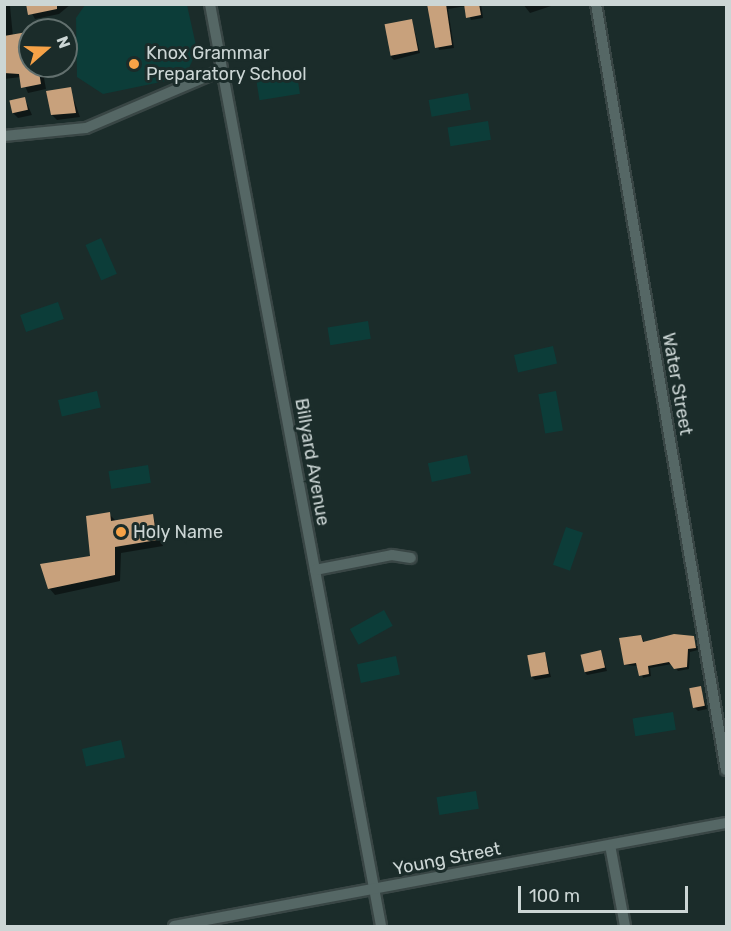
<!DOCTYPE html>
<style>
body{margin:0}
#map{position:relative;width:731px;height:931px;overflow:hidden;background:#1b2c2a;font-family:Rubik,sans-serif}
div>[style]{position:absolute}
.green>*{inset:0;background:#0c3d39;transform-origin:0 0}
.shadow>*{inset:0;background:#0007}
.building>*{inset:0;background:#c8a17c;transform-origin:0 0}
.roads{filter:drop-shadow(2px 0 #394645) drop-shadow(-2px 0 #394645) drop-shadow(0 2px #394645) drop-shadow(0 -2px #394645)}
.minor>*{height:10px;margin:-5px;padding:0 5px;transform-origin:5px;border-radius:5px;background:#556765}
.dots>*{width:16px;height:16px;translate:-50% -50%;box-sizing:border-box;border:3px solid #1b2c2a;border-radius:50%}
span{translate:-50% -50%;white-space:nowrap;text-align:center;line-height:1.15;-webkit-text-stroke:6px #1b2c2a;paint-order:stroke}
.poi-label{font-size:18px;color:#ccd6d5}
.left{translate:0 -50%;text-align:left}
.street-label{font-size:18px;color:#ccd6d5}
.frame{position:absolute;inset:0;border:6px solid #ccd6d5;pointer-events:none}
.north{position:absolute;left:18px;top:18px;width:60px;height:60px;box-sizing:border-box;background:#1b2c2a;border:2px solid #62706e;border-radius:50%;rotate:70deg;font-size:16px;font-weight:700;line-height:24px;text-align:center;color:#ccd6d5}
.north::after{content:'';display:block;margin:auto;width:21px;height:27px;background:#f6a247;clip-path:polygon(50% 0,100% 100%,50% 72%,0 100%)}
.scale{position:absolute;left:518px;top:886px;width:170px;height:27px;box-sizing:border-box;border:3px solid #ccd6d5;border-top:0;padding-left:8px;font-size:18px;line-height:21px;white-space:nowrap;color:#ccd6d5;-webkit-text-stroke:4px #1b2c2a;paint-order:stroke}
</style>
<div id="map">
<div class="green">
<i style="clip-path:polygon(85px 5px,187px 5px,197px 50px,185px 77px,103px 94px,77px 77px,76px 18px)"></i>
<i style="left:297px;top:75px;width:19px;height:41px;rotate:81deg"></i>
<i style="left:468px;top:93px;width:17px;height:40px;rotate:80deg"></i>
<i style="left:488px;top:121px;width:19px;height:41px;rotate:81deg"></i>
<i style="left:101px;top:238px;width:39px;height:17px;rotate:66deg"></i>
<i style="left:58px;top:302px;width:18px;height:40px;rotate:71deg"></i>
<i style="left:368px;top:321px;width:18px;height:41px;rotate:81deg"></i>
<i style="left:553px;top:346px;width:18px;height:40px;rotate:77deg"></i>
<i style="left:97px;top:391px;width:17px;height:40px;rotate:77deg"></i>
<i style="left:556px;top:391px;width:40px;height:18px;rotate:80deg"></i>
<i style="left:467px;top:455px;width:19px;height:40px;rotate:78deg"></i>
<i style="left:148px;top:465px;width:18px;height:40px;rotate:81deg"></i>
<i style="left:566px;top:527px;width:18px;height:40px;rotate:19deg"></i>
<i style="left:384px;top:610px;width:18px;height:39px;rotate:61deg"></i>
<i style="left:396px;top:656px;width:19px;height:40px;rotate:78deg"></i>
<i style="left:673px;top:712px;width:18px;height:41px;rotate:81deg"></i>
<i style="left:121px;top:740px;width:18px;height:40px;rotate:77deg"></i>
<i style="left:476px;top:791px;width:18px;height:40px;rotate:81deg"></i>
</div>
<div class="shadow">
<i style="clip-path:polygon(4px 4px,18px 4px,10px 6px,13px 37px,30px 37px,30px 66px,51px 66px,53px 76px,44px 78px,46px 89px,28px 93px,21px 77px,4px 79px)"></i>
<i style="clip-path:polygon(27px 4px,71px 4px,59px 14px,35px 19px)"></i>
<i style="clip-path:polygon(428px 4px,481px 4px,483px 18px,471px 20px,466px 6px,448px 9px,454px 48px,439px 50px)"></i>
<i style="clip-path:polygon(523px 4px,557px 4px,530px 13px)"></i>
<i style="clip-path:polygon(412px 20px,420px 53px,394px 60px,391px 57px)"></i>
<i style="clip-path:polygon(70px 89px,80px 117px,57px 120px,52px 115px)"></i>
<i style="clip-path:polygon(25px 99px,32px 115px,18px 118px,13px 113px)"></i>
<i style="clip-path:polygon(109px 514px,116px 521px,153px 516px,163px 546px,121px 553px,120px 581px,55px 595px,49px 588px,92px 557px)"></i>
<i style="clip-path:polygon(641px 636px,645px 643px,693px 638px,698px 650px,690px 652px,689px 669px,678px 671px,672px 664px,650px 668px,651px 676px,643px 678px,639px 666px,625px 665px)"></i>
<i style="clip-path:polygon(601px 651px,607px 671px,587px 675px,584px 671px)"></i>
<i style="clip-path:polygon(545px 654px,551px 677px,535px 680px,532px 677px)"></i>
<i style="clip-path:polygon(700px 687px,707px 709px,698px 711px,694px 707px)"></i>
</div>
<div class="building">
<i style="clip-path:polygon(26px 4px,57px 4px,57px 9px,28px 15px)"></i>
<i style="clip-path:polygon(427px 4px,446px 4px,452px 45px,435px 48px)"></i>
<i style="clip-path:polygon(464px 4px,479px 4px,481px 15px,466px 18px)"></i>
<i style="left:412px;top:19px;width:32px;height:28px;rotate:79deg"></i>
<i style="clip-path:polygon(27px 32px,30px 66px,38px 66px,41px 84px,21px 88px,19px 74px,4px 73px,4px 36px)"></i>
<i style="clip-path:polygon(71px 87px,76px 113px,51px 115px,46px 91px)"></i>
<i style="left:25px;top:97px;width:13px;height:16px;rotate:77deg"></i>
<i style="clip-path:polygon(110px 512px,111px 521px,153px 514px,157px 540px,115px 547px,115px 575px,48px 589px,40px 564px,90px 556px,86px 516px)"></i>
<i style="clip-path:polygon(674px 634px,694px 636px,696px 648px,688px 649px,687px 667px,674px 669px,669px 662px,648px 666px,649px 674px,639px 676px,636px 663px,624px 665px,619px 638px,641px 635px,643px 642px)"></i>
<i style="left:601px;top:650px;width:18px;height:21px;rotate:77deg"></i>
<i style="left:545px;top:652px;width:22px;height:18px;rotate:80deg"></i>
<i style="left:701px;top:686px;width:20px;height:12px;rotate:79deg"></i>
</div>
<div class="roads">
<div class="minor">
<i style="left:210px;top:4px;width:938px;rotate:79.49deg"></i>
<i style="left:596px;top:4px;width:777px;rotate:80.37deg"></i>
<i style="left:4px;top:136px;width:82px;rotate:-5.6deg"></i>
<i style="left:86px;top:128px;width:148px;rotate:-23.1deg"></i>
<i style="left:315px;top:570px;width:78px;rotate:-11deg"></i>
<i style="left:392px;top:555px;width:19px;rotate:9deg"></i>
<i style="left:610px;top:845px;width:82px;rotate:79.5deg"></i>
<i style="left:174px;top:926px;width:562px;rotate:-10.57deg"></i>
</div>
</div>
<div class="dots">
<i style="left:134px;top:64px;background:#f6a247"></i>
<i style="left:121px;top:532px;background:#f6a247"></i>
</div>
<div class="poi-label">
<span class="left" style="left:146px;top:64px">Knox Grammar<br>Preparatory School</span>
<span class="left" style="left:133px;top:532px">Holy Name</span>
</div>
<div class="street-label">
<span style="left:677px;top:384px;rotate:80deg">Water Street</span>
<span style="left:312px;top:462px;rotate:80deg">Billyard Avenue</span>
<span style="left:447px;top:859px;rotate:-11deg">Young Street</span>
</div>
<div class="frame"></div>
<div class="north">N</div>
<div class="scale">100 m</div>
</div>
